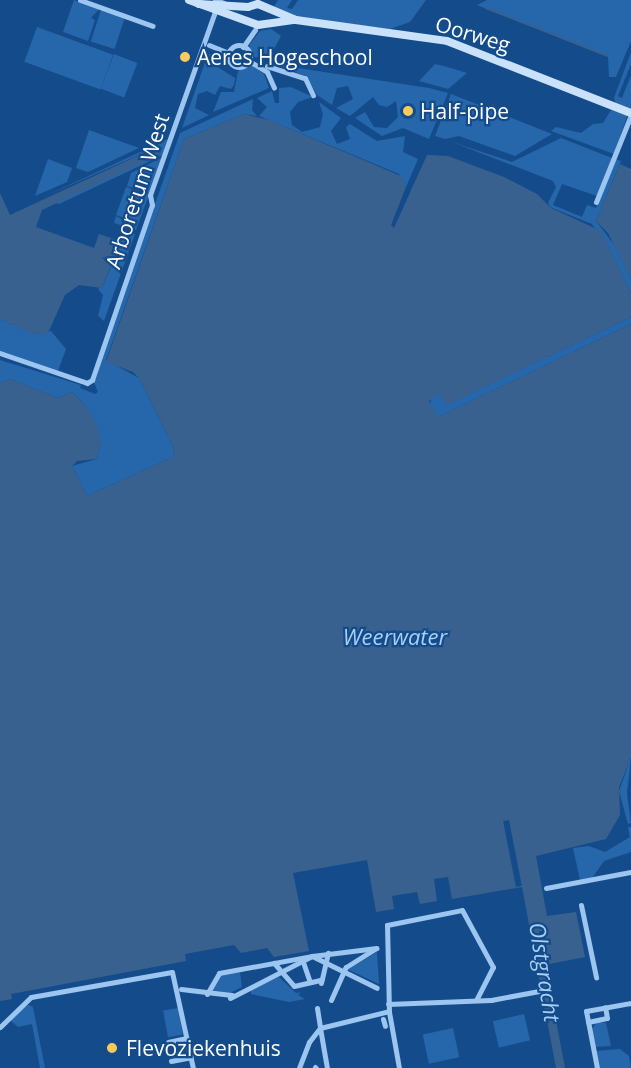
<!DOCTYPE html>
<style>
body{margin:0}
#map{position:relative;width:631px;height:1068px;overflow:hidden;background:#144c8b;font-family:"Open Sans",sans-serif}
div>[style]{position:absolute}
.green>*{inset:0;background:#2666aa;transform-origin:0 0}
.water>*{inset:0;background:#386190}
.pier>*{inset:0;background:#144c8b;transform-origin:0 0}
.stream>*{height:1.5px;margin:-0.75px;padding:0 0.75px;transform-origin:0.75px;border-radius:0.75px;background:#386190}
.street>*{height:5px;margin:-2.5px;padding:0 2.5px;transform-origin:2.5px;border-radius:2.5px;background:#9cc5f0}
.street>.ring{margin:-2.5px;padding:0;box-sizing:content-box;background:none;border:5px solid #9cc5f0;border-radius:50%}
.secondary>*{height:8px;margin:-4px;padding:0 4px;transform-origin:4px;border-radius:4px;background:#cae1fb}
.dots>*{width:16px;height:16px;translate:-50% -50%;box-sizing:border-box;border:3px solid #144c8b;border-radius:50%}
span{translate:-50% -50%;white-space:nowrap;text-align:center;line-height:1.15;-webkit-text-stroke:4.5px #144c8b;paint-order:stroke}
.street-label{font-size:21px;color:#fff}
.poi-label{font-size:21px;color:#fff}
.left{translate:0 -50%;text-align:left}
.water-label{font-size:22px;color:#a8cff7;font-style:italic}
</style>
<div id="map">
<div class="green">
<i style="clip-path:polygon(74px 0,99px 9px,91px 18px,95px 20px,88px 41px,63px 32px)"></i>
<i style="clip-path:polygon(278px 0,292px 0,287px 8px,292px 9px,298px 0,426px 0,410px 22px,390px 29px,290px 16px,273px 8px)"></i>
<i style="clip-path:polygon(487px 0,631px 0,631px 41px,616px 77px,609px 77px,608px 57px,477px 5px)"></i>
<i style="left:101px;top:10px;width:25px;height:33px;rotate:18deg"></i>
<i style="left:37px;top:27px;width:81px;height:37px;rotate:20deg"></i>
<i style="clip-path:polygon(271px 29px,281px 36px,269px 58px,254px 57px,249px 45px,260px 31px)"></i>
<i style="clip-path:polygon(631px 52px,631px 64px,618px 96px,622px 98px,631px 75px,631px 110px,616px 104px,614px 98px)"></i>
<i style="left:114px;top:54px;width:25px;height:37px;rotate:21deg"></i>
<i style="clip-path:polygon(208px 54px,216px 54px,219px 68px,235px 78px,234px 85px,231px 89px,220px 86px,215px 95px,207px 91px,198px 94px,195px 108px,209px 115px,182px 128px)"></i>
<i style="clip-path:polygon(435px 64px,444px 66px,467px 73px,448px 89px,419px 81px)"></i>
<i style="clip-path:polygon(252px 65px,264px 74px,269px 88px,213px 112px,221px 92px,234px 92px,238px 71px)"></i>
<i style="clip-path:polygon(278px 65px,429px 88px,448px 93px,429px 139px,403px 128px,382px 136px,355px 118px,365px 112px,374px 127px,387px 128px,398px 117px,396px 101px,387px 107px,379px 105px,373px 97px,350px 116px,336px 108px,353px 99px,348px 86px,337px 88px,332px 105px,317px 95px,307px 77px)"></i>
<i style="clip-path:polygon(291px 87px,313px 97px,298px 102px,290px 112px,292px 125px,302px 132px,320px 127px,323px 114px,319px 102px,341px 118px,331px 131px,337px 144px,350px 139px,346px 127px,350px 124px,377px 141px,405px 136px,403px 152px,418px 159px,406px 187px,399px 174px,259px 116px,267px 107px,257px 98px,272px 91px,275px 103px,279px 103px,279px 88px)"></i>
<i style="clip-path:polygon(451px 94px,552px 134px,515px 156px,459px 136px,445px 139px,435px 136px)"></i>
<i style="clip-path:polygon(253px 99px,252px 110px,257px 116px,244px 114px,184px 139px,106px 360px,139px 378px,174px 449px,173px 457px,87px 496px,72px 466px,97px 459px,101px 442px,84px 404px,72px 392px,58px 398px,10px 379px,0 383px,0 360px,81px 385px,80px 388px,95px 394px,98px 392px,93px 380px,180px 133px)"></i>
<i style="clip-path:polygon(611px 110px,628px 114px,614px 154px,551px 131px,556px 127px,581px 133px,593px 124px,603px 123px)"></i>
<i style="clip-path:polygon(89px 130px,139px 148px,88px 172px,76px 168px)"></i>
<i style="clip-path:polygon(561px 138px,612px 158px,597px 196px,562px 184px,553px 205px,582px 217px,587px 205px,596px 208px,615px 159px,621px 161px,596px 221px,615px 246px,631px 280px,631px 293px,612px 254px,592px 224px,550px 207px,548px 203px,556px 187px,553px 181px,452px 142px,512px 162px)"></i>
<i style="clip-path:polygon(168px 139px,163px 155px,59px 204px,54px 202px,160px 154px,157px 147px,41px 198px)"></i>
<i style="clip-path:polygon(161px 158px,149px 193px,127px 186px,131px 173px)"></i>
<i style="clip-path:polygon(48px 159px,72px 168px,67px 182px,35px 196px)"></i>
<i style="clip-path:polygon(126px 187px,149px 195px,136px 230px,114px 223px,116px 216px,129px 223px,130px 220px,116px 215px)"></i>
<i style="clip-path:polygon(125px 231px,135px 234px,104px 321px,98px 316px,103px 295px,98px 289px,103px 286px)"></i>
<i style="clip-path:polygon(631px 317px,631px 324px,438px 417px,430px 405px,431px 398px,439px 394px,448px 404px)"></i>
<i style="clip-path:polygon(0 319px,34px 334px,51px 331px,66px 349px,58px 371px,0 351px)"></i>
<i style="clip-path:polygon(631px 757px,627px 794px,631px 823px,628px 824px,619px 791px)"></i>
<i style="clip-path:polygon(628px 827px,631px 827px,631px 852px,604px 861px,592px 878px,580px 880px,573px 848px,589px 846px,605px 852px,630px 837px)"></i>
<i style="clip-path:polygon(377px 952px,379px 984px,349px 970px,349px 969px)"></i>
<i style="clip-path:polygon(240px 972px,242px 987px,230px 993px,211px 990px,220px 975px)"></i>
<i style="clip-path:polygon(279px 977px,296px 993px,301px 992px,298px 995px,305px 999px,289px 1002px,251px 994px,251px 989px)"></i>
<i style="clip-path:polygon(29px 1005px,33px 1007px,45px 1068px,40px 1068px,32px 1024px,18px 1027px,10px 1020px,21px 1007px)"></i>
<i style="left:178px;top:1008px;width:27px;height:15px;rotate:80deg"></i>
<i style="left:524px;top:1014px;width:27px;height:32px;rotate:77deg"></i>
<i style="clip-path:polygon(597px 1022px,606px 1023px,611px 1046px,595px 1047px,592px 1029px)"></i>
<i style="left:453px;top:1028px;width:30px;height:31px;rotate:78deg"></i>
<i style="clip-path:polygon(620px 1049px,629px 1056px,631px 1068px,599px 1068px,595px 1051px)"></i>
</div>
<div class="water">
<i style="clip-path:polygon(244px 114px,269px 120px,401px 176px,406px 187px,391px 225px,394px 228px,427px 155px,448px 156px,504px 177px,537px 194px,551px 208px,601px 231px,631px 293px,631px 317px,447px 405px,439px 394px,429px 401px,438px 417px,631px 324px,631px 757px,619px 787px,620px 815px,606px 839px,536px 856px,547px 916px,576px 912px,585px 957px,549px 964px,543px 931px,539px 931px,565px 1068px,556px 1068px,522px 887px,452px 899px,448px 877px,434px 879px,437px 901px,420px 904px,417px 892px,392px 896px,394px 909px,376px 912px,367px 860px,293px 873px,309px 951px,274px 957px,267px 948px,241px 953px,234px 945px,185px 954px,186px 961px,11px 994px,12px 999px,0 1001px,0 383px,10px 379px,58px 398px,72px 392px,84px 404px,96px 423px,101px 442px,97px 459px,77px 461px,72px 466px,87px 496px,173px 457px,174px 449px,139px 378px,133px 372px,106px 362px,184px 139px)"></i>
<i style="clip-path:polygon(157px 147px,160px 154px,42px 210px,36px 227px,94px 248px,99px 234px,120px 241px,102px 288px,79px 285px,65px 295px,48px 333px,33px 334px,0 319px,0 193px,10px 215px)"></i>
<i style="clip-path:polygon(620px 164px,631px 169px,631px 280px,608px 233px,596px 221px)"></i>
</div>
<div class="pier">
<i style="left:509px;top:820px;width:67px;height:6px;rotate:79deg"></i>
</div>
<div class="stream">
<i style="left:486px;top:8px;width:129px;rotate:21.4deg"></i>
</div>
<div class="street">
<i style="left:80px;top:0;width:77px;rotate:19.6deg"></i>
<i style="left:215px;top:0;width:9px;rotate:18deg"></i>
<i style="left:209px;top:45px;width:22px;rotate:22deg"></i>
<i class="ring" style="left:228px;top:45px;width:17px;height:17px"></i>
<i style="left:243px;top:47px;width:21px;rotate:-55deg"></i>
<i style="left:249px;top:61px;width:21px;rotate:31deg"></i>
<i style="left:267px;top:72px;width:17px;rotate:66deg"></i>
<i style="left:267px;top:66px;width:40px;rotate:18deg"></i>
<i style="left:305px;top:78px;width:19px;rotate:65deg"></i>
<i style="left:596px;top:202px;width:94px;rotate:-68.1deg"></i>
<i style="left:0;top:353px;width:92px;rotate:19deg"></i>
<i style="left:87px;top:383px;width:6px;rotate:-31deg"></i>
<i style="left:92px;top:380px;width:185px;rotate:-71.1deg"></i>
<i style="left:152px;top:205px;width:10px;rotate:-101deg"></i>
<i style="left:150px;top:195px;width:197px;rotate:-70.5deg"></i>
<i style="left:546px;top:888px;width:86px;rotate:-10.7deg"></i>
<i style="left:581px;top:905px;width:74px;rotate:78.2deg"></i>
<i style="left:303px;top:962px;width:21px;rotate:71deg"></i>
<i style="left:274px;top:963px;width:30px;rotate:49deg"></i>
<i style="left:294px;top:986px;width:28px;rotate:-13deg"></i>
<i style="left:321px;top:983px;width:31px;rotate:-77deg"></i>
<i style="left:181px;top:989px;width:51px;rotate:6.7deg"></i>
<i style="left:207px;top:994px;width:24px;rotate:-60deg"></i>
<i style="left:219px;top:973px;width:95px;rotate:-10.4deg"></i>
<i style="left:312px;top:956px;width:72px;rotate:26.2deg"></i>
<i style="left:230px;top:998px;width:92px;rotate:-27.1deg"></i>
<i style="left:312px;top:956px;width:65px;rotate:-7deg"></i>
<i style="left:331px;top:1000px;width:36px;rotate:-66deg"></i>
<i style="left:346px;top:967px;width:34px;rotate:-32deg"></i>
<i style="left:388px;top:1004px;width:103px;rotate:-2.2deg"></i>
<i style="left:491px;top:1000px;width:49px;rotate:-10.6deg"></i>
<i style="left:317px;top:1008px;width:20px;rotate:81deg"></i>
<i style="left:320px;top:1028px;width:71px;rotate:-13.8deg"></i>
<i style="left:383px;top:1019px;width:7px;rotate:74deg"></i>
<i style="left:588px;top:1022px;width:19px;rotate:-12deg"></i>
<i style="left:607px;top:1018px;width:11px;rotate:-100deg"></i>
<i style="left:0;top:1027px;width:43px;rotate:-44.1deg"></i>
<i style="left:31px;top:997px;width:143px;rotate:-10.1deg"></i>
<i style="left:172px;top:972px;width:98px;rotate:77.7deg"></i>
<i style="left:320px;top:1028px;width:41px;rotate:80.1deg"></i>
<i style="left:168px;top:1042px;width:19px;rotate:-12deg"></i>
<i style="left:171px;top:1061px;width:20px;rotate:-11deg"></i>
<i style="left:315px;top:1067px;width:1px;rotate:45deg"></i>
<i style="left:299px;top:1068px;width:28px;rotate:-69deg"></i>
<i style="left:309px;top:1042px;width:18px;rotate:-52deg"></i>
<i style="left:399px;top:1068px;width:57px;rotate:-100.1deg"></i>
<i style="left:389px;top:1012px;width:87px;rotate:-91.3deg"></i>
<i style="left:387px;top:925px;width:76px;rotate:-11.3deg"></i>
<i style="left:462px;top:910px;width:65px;rotate:61.5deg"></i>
<i style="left:493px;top:967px;width:37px;rotate:117deg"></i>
<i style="left:597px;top:1068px;width:58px;rotate:-100.9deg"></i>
<i style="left:586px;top:1011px;width:46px;rotate:-10.1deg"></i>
</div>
<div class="secondary">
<i style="left:189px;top:0;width:73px;rotate:19.9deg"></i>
<i style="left:258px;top:25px;width:37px;rotate:-8deg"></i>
<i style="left:199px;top:4px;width:49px;rotate:3.5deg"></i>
<i style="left:248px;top:7px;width:10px;rotate:-17deg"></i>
<i style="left:258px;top:4px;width:41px;rotate:22.8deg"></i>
<i style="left:296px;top:20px;width:152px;rotate:7.9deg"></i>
<i style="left:447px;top:41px;width:198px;rotate:21.4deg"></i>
</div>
<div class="dots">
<i style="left:185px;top:57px;background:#ffcb5b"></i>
<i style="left:408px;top:111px;background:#ffcb5b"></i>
<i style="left:112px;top:1048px;background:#ffcb5b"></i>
</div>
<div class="street-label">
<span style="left:473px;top:34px;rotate:17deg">Oorweg</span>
<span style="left:137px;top:191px;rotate:-72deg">Arboretum West</span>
</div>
<div class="poi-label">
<span class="left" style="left:197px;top:57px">Aeres Hogeschool</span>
<span class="left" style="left:420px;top:111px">Half-pipe</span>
<span class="left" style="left:126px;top:1048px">Flevoziekenhuis</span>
</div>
<div class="water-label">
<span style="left:395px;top:637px">Weerwater</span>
<span style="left:545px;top:972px;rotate:81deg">Olstgracht</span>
</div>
</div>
